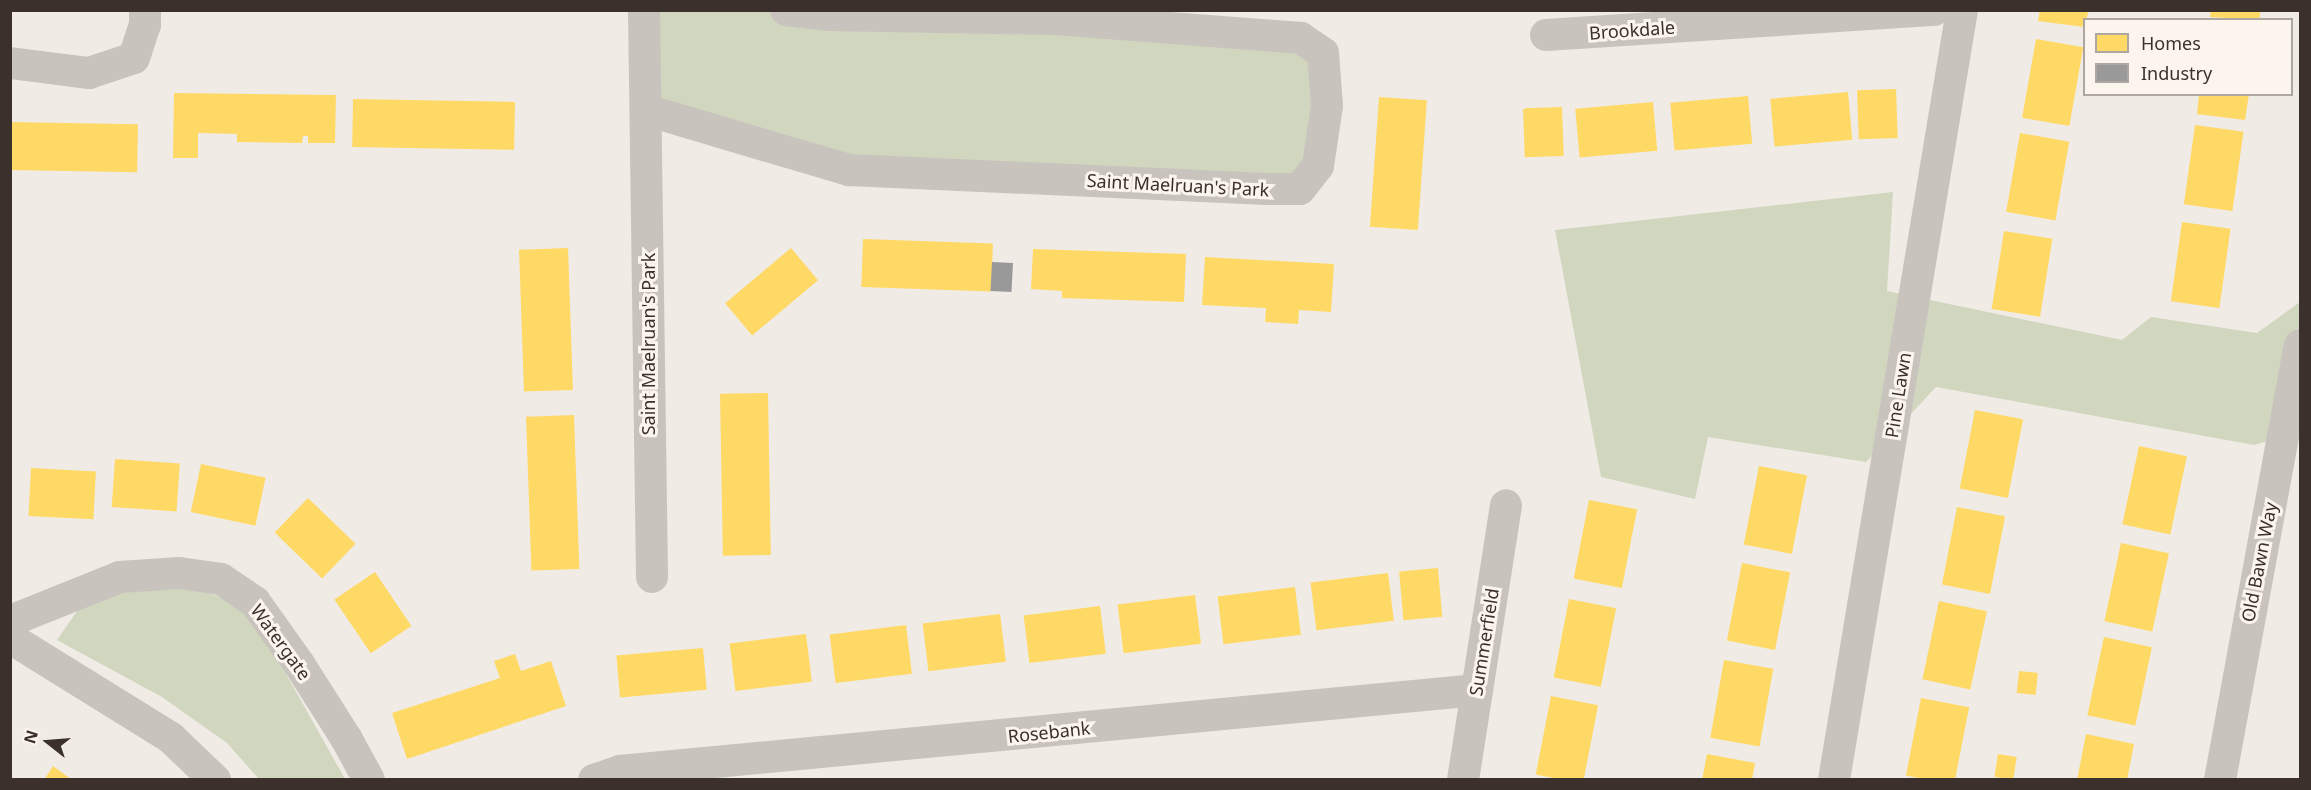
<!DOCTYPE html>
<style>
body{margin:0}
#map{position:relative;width:2311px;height:790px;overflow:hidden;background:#f0ebe5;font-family:"Noto Sans",sans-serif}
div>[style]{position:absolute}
.green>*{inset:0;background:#d1d6bf}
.homes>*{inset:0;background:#ffd966;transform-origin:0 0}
.industry>*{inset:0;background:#999;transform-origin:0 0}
.minor>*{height:32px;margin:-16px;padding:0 16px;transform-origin:16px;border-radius:16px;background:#c9c3be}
span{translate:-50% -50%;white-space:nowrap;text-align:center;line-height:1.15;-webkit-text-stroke:6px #fbf5ee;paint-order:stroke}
.street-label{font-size:18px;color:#3b302b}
.frame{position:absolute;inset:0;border:12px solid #3b302b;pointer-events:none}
.legend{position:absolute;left:2083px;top:18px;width:210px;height:78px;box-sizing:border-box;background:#fbf5ee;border:2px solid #aea6a0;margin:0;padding:8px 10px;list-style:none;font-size:18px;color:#3b302b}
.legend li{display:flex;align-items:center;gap:12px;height:30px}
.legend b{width:30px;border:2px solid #aea6a0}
.north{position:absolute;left:18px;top:712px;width:60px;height:60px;-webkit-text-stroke:4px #fbf5ee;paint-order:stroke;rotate:287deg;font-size:16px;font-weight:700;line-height:24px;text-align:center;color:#3b302b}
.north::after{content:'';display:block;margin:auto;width:21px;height:27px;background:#3b302b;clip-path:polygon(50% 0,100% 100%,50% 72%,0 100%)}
</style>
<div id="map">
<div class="green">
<i style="clip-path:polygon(644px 11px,854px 11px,1323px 53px,1300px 189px,849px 170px,646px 110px)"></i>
<i style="clip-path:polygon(1893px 192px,1887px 291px,2122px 340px,2151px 317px,2257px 333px,2300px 302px,2300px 431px,2254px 445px,1936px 387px,1866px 462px,1708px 437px,1695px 499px,1601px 477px,1555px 230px)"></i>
<i style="clip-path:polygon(149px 586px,198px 587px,245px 610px,281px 665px,345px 779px,259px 779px,227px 743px,162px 697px,57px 640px,82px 604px)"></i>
</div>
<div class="homes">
<i style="clip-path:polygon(2040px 10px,2089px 10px,2084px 27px,2038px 21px)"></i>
<i style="clip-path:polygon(2211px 10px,2261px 10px,2259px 20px,2210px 17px)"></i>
<i style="left:2036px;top:39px;width:48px;height:80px;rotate:10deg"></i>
<i style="left:1896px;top:89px;width:49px;height:39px;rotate:88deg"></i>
<i style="left:1848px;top:92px;width:48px;height:78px;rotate:85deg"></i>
<i style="clip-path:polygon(174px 93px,336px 95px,335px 143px,308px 143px,308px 136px,303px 136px,302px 143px,237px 142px,237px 134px,198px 133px,198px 158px,173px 158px)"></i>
<i style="clip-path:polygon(2199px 94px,2249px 94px,2245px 120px,2197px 114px)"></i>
<i style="left:1748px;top:96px;width:48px;height:78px;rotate:85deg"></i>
<i style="left:1379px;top:97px;width:48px;height:130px;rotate:4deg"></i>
<i style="left:353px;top:99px;width:162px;height:48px;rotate:1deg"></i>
<i style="left:1653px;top:102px;width:49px;height:78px;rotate:85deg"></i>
<i style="left:1562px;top:107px;width:49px;height:39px;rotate:88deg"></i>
<i style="left:10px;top:122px;width:128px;height:48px;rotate:1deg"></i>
<i style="left:2195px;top:125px;width:49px;height:80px;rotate:8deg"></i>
<i style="left:2020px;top:133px;width:50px;height:80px;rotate:10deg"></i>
<i style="left:2182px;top:222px;width:49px;height:80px;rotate:8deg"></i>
<i style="left:2004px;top:231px;width:49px;height:79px;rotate:9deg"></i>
<i style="left:863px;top:239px;width:130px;height:48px;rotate:2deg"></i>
<i style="left:568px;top:248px;width:142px;height:49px;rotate:88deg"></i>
<i style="left:791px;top:248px;width:42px;height:86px;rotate:50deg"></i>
<i style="clip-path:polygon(1033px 249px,1186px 254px,1184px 302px,1062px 298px,1062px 291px,1031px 289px)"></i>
<i style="clip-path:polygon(1205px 257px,1334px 264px,1331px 312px,1299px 310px,1298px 324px,1265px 322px,1266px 308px,1202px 305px)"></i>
<i style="left:768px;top:393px;width:162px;height:48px;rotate:89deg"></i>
<i style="left:1975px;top:410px;width:49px;height:80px;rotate:11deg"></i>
<i style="left:574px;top:415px;width:154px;height:48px;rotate:88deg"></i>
<i style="left:2139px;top:446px;width:49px;height:80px;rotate:12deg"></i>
<i style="left:115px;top:459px;width:65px;height:48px;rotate:4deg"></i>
<i style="left:201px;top:464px;width:66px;height:49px;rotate:12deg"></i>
<i style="left:1759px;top:466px;width:49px;height:80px;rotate:11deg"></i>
<i style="left:31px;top:468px;width:65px;height:48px;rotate:3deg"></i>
<i style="left:308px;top:498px;width:66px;height:48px;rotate:44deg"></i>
<i style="left:1589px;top:500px;width:49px;height:80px;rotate:11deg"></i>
<i style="left:1957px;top:507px;width:49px;height:79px;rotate:11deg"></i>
<i style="left:2121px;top:543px;width:49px;height:80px;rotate:12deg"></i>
<i style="left:1742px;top:563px;width:49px;height:79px;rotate:11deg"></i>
<i style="left:1438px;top:568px;width:49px;height:39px;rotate:85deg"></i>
<i style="left:375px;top:572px;width:65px;height:49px;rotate:56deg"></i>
<i style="left:1388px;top:573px;width:48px;height:78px;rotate:83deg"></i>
<i style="left:1295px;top:587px;width:48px;height:78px;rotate:83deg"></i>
<i style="left:1195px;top:595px;width:49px;height:78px;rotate:83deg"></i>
<i style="left:1569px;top:599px;width:48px;height:80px;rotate:11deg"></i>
<i style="left:1939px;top:601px;width:49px;height:80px;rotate:12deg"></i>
<i style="left:1100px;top:606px;width:48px;height:77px;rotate:83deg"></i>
<i style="left:1000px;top:614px;width:48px;height:78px;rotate:83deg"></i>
<i style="left:906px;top:625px;width:49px;height:77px;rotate:83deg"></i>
<i style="left:806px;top:634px;width:48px;height:77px;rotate:83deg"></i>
<i style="left:2104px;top:637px;width:49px;height:80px;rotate:12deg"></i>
<i style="left:703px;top:648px;width:42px;height:87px;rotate:85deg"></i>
<i style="clip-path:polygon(515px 654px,521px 671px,551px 661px,566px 706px,407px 759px,392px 713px,500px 678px,494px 661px)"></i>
<i style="left:1724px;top:660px;width:50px;height:79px;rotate:10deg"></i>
<i style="left:2019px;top:671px;width:19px;height:22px;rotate:6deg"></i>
<i style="left:1551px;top:696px;width:48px;height:80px;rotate:11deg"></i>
<i style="left:1921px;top:698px;width:49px;height:79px;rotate:11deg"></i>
<i style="clip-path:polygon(2086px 734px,2134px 744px,2127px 780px,2077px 780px)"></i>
<i style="clip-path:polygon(1707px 754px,1755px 763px,1752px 780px,1702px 780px)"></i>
<i style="left:1998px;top:754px;width:19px;height:23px;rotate:9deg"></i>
<i style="clip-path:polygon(53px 766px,72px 780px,44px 780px)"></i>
</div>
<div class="industry">
<i style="left:992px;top:262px;width:21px;height:29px;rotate:3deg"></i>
</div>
<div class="minor">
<i style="left:644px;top:10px;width:567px;rotate:89.19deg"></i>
<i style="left:1546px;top:35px;width:389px;rotate:-3.7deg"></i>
<i style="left:10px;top:63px;width:80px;rotate:7.2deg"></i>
<i style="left:89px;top:73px;width:47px;rotate:-18.4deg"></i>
<i style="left:134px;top:58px;width:35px;rotate:-72deg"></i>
<i style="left:145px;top:25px;width:15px;rotate:-90deg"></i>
<i style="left:646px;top:110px;width:212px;rotate:16.5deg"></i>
<i style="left:849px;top:170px;width:418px;rotate:2.6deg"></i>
<i style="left:1267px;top:189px;width:33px"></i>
<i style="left:1300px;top:189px;width:29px;rotate:-52deg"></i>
<i style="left:1318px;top:166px;width:61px;rotate:-81.5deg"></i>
<i style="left:1327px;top:106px;width:53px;rotate:-94.3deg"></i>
<i style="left:1323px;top:53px;width:27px;rotate:-146deg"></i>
<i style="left:1301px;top:38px;width:249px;rotate:-175.6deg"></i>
<i style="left:1053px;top:19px;width:223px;rotate:-179deg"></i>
<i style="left:830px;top:15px;width:44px;rotate:-173.5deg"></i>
<i style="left:10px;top:621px;width:118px;rotate:-21.8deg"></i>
<i style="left:120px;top:577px;width:59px;rotate:-3.9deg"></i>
<i style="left:179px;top:573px;width:42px;rotate:8.1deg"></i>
<i style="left:221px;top:579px;width:41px;rotate:34.1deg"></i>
<i style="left:255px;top:602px;width:76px;rotate:54.6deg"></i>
<i style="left:299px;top:664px;width:88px;rotate:57.6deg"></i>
<i style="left:346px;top:738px;width:48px;rotate:61.3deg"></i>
<i style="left:10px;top:638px;width:190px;rotate:31.8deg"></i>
<i style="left:171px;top:738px;width:61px;rotate:43.7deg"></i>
<i style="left:594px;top:780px;width:28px;rotate:-19deg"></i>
<i style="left:620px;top:771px;width:861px;rotate:-5.4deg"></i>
<i style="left:1463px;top:780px;width:278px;rotate:-81.1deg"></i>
<i style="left:1834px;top:780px;width:781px;rotate:-80.56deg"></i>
<i style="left:2220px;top:780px;width:442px;rotate:-79.6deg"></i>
</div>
<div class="street-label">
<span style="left:1632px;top:30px;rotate:-4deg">Brookdale</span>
<span style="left:1178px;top:185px;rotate:3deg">Saint Maelruan's Park</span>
<span style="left:648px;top:344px;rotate:-90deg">Saint Maelruan's Park</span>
<span style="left:1898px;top:395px;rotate:-81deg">Pine Lawn</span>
<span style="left:2259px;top:562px;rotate:-79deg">Old Bawn Way</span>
<span style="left:281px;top:642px;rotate:54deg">Watergate</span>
<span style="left:1484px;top:642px;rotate:-81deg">Summerfield</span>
<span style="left:1049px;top:732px;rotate:-6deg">Rosebank</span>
</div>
<div class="frame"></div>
<ul class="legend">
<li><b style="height:16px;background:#ffd966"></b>Homes</li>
<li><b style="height:16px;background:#999"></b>Industry</li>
</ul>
<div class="north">N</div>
</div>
